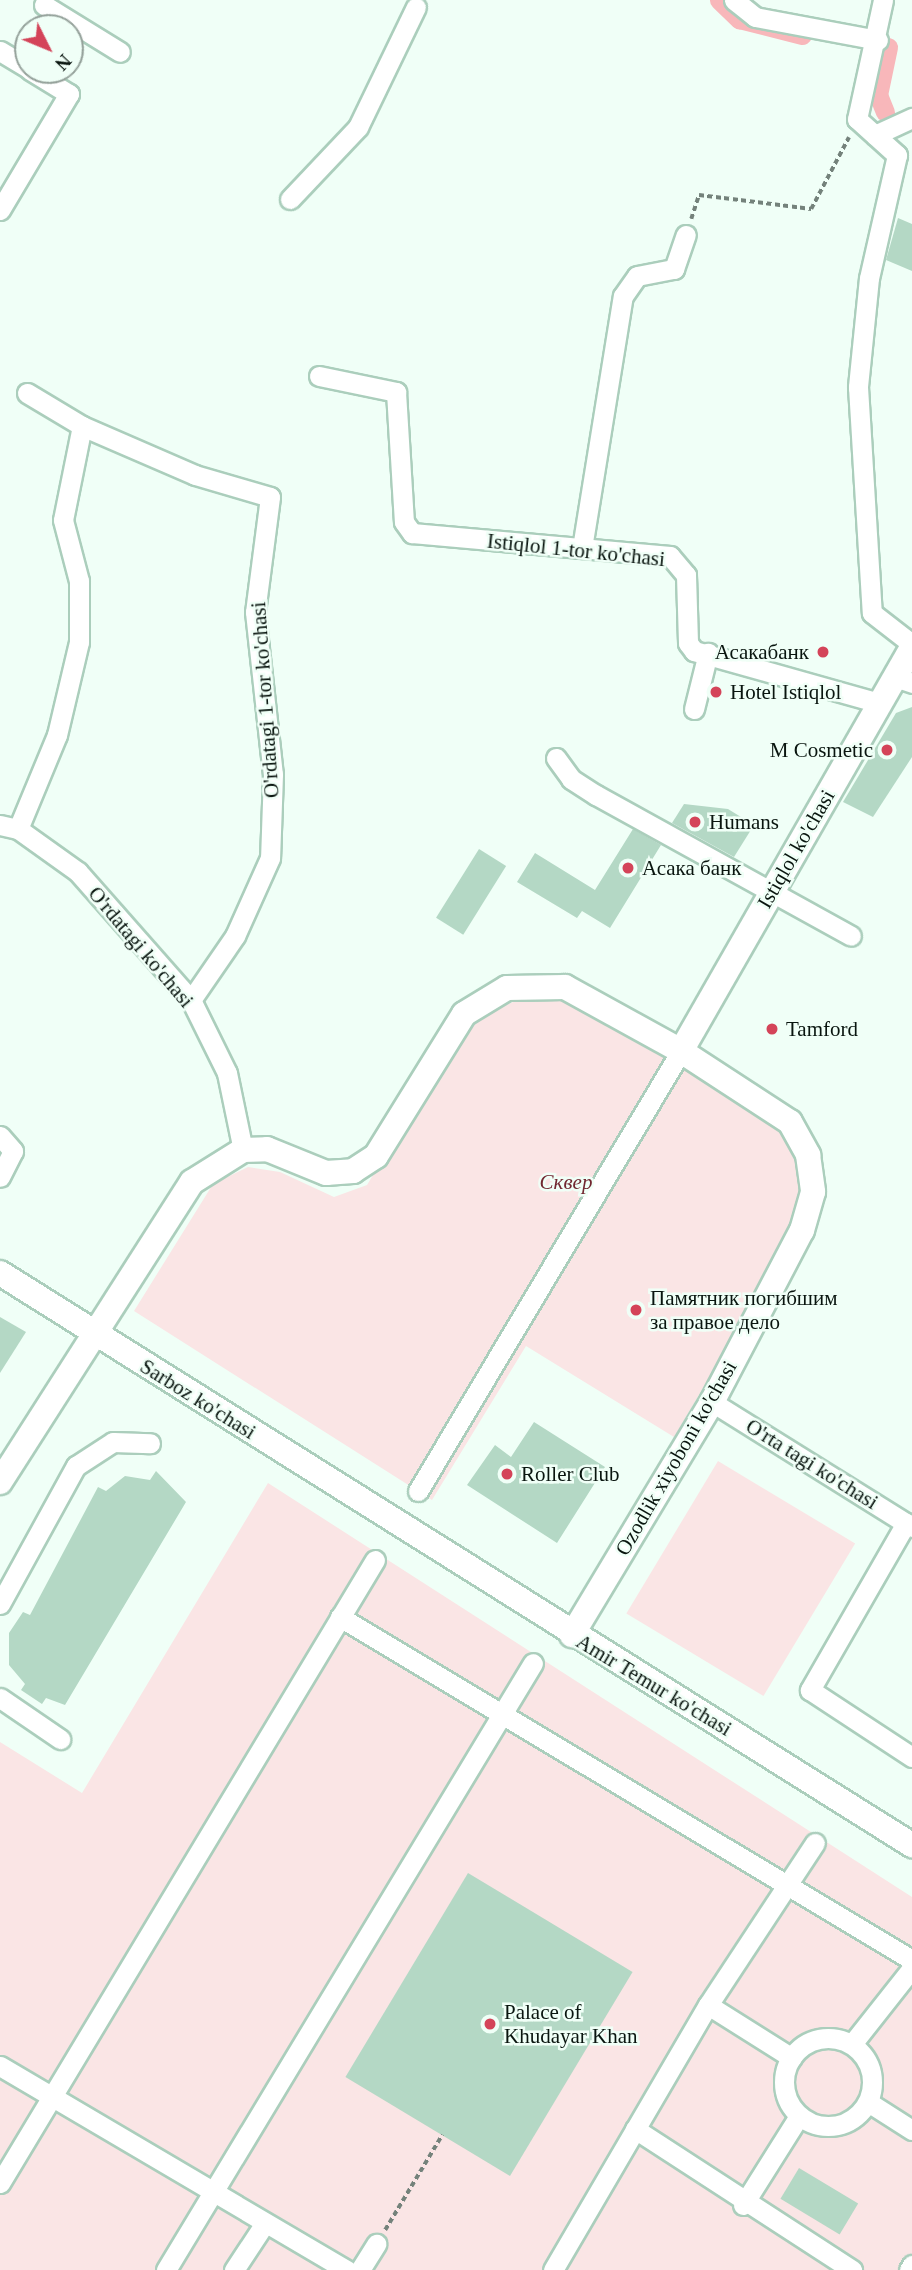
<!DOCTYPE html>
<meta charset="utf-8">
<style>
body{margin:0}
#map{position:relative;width:912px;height:2270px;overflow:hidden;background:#f0fff7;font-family:"Times New Roman",serif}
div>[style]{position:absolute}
.green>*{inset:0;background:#fae5e5;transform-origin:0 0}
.canal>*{height:19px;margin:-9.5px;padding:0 9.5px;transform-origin:9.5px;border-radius:9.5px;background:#f8b7ba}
.building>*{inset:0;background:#b4d8c5;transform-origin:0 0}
.path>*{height:3.5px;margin-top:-1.75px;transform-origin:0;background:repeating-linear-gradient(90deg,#74827b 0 5px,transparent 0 8.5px)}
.roads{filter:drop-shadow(2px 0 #abcebc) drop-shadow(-2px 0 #abcebc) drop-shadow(0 2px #abcebc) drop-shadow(0 -2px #abcebc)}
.minor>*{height:19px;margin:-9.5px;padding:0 9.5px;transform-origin:9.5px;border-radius:9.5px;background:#fff}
.minor>.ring{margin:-9.5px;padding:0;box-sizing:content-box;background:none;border:19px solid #fff;border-radius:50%}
.major>*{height:24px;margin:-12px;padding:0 12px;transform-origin:12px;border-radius:12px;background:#fff}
.dots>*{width:19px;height:19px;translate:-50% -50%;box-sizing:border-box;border:4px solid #f0fff7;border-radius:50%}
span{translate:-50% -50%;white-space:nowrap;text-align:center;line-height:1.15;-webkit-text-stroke:5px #f0fff7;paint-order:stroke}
.street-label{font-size:21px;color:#09150f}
.poi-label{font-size:21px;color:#09150f}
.right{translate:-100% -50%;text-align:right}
.left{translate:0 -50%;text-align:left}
.park-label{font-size:21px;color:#712730;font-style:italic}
.north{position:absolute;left:14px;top:14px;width:70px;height:70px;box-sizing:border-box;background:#f0fff7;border:2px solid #94a19a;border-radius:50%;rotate:133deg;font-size:19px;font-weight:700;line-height:28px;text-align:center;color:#09150f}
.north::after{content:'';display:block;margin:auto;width:24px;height:32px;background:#d44459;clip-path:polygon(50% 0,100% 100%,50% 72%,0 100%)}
</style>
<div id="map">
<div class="green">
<i style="clip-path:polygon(533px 993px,601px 1004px,783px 1125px,806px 1169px,795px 1233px,674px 1437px,526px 1346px,432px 1500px,134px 1311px,213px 1184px,248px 1167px,280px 1172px,334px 1197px,367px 1185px,464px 1024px)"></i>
<i style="left:718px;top:1461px;width:160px;height:178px;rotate:31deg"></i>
<i style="clip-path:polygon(268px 1483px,912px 1897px,912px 2270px,0 2270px,0 1742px,82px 1793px)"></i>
</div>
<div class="canal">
<i style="left:719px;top:0;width:28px;rotate:44deg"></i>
<i style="left:739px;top:19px;width:65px;rotate:14.3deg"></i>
<i style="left:885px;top:112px;width:18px;rotate:-112deg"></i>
<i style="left:878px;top:95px;width:49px;rotate:-78.2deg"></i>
</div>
<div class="building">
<i style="clip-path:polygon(898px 218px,912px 224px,912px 271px,886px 260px)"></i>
<i style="clip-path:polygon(912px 707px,912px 757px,873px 817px,843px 802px,896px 713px)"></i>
<i style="clip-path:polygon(684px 804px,728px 809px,754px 825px,734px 857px,672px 823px)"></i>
<i style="clip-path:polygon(633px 829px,661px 845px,610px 928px,582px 911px,577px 918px,517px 882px,535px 853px,595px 890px)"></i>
<i style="left:479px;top:849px;width:32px;height:81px;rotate:32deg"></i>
<i style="clip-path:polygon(0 1317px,26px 1332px,0 1373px)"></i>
<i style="clip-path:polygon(534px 1422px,605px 1467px,557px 1543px,467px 1485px,495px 1445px,511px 1457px)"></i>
<i style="clip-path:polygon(156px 1471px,186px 1502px,65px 1705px,46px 1698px,42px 1704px,21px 1690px,25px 1684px,9px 1665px,9px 1633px,23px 1612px,30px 1615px,98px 1487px,106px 1491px,125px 1476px,150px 1480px)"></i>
<i style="left:468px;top:1873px;width:192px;height:238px;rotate:31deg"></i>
<i style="left:799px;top:2168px;width:69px;height:36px;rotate:31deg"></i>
</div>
<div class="path">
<i style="left:691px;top:219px;width:25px;rotate:-72deg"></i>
<i style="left:699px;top:195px;width:113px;rotate:7.1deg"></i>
<i style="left:811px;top:209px;width:81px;rotate:-62.2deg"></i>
<i style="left:385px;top:2230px;width:111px;rotate:-59deg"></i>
</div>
<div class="roads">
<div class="minor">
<i style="left:734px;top:0;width:27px;rotate:39deg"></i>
<i style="left:755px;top:17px;width:125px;rotate:10.6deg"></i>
<i style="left:883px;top:0;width:122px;rotate:102.3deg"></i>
<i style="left:857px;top:119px;width:54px;rotate:42deg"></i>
<i style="left:897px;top:155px;width:126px;rotate:102.8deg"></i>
<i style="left:869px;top:278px;width:110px;rotate:95.8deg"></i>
<i style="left:858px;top:387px;width:226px;rotate:86.5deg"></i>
<i style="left:872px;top:613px;width:51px;rotate:37.8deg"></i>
<i style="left:44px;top:5px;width:89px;rotate:31.7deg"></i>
<i style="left:0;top:51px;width:33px;rotate:31deg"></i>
<i style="left:875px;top:135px;width:41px;rotate:-24.7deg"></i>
<i style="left:290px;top:199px;width:99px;rotate:-46.6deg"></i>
<i style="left:358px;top:127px;width:133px;rotate:-64.2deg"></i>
<i style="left:0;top:210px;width:135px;rotate:-59.3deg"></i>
<i style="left:69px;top:94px;width:46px;rotate:-148.4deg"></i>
<i style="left:319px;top:376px;width:79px;rotate:11.7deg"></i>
<i style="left:396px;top:392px;width:130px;rotate:86.5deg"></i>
<i style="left:404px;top:522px;width:14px;rotate:54deg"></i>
<i style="left:412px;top:533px;width:259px;rotate:5.1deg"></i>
<i style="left:670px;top:556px;width:25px;rotate:50deg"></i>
<i style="left:686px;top:575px;width:68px;rotate:88.3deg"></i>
<i style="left:688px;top:643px;width:10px;rotate:53deg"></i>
<i style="left:694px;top:651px;width:192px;rotate:15.7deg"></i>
<i style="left:27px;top:393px;width:64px;rotate:31deg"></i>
<i style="left:82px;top:426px;width:123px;rotate:23.4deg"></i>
<i style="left:195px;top:475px;width:78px;rotate:16.3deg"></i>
<i style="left:270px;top:497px;width:116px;rotate:97.4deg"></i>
<i style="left:255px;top:612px;width:163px;rotate:83.7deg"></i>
<i style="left:273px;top:774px;width:84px;rotate:92deg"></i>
<i style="left:270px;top:858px;width:85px;rotate:114.2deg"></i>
<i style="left:235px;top:936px;width:78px;rotate:124.5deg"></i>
<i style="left:582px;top:548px;width:255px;rotate:-80.8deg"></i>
<i style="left:623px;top:296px;width:24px;rotate:-55deg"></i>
<i style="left:637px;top:276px;width:38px;rotate:-11deg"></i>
<i style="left:674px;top:269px;width:36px;rotate:-71deg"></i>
<i style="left:895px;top:677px;width:18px;rotate:19deg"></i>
<i style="left:694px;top:709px;width:58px;rotate:-76deg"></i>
<i style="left:556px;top:758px;width:26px;rotate:54deg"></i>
<i style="left:571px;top:779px;width:30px;rotate:33deg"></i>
<i style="left:596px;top:795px;width:291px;rotate:28.9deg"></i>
<i style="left:0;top:825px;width:18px;rotate:13deg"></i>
<i style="left:18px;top:829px;width:74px;rotate:35.6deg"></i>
<i style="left:78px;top:872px;width:171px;rotate:48.6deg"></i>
<i style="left:191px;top:1000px;width:81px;rotate:63.7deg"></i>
<i style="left:227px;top:1073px;width:79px;rotate:78.3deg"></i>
<i style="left:18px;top:829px;width:102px;rotate:-67.5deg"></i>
<i style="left:57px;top:735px;width:96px;rotate:-76.7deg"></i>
<i style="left:79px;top:642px;width:61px;rotate:-90deg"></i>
<i style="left:79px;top:581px;width:63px;rotate:-104.7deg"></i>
<i style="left:63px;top:520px;width:96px;rotate:-78.6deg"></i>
<i style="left:0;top:1136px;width:20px;rotate:49deg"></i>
<i style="left:13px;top:1151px;width:29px;rotate:117deg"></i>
<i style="left:712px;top:1402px;width:236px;rotate:32deg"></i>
<i style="left:418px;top:1491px;width:513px;rotate:-59.13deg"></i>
<i style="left:906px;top:1523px;width:193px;rotate:119.9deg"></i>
<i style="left:810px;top:1690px;width:122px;rotate:33.3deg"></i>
<i style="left:0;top:1604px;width:158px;rotate:-61.2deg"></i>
<i style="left:76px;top:1466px;width:44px;rotate:-33deg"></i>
<i style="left:113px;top:1442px;width:37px;rotate:2deg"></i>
<i style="left:340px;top:1617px;width:667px;rotate:30.95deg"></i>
<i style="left:0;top:1698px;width:73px;rotate:34.3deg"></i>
<i style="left:708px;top:2005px;width:99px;rotate:32.2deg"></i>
<i class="ring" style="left:784px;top:2038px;width:69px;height:69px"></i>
<i style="left:852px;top:2044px;width:97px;rotate:-51.7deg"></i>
<i style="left:0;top:2066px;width:403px;rotate:30.5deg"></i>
<i style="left:868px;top:2102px;width:52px;rotate:32.5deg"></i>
<i style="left:635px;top:2129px;width:259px;rotate:33deg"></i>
<i style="left:0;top:2183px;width:727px;rotate:-58.96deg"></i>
<i style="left:743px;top:2205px;width:105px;rotate:-57.8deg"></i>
<i style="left:166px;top:2270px;width:709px;rotate:-58.84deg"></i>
<i style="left:234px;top:2270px;width:56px;rotate:-56.6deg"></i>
<i style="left:360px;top:2270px;width:31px;rotate:-58deg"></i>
<i style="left:553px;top:2270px;width:307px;rotate:-59.7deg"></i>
<i style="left:708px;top:2005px;width:194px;rotate:-56.6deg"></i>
<i style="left:909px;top:2270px;width:6px;rotate:-59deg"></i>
</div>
<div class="major">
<i style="left:681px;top:1051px;width:465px;rotate:-60.2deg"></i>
<i style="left:0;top:1273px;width:1077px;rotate:32.1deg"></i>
<i style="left:0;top:1482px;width:356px;rotate:-57.4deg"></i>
<i style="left:192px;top:1182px;width:60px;rotate:-32.1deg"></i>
<i style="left:243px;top:1150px;width:24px;rotate:-2deg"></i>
<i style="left:267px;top:1149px;width:64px;rotate:22.1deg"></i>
<i style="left:326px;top:1173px;width:27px;rotate:-4deg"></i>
<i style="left:353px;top:1171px;width:27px;rotate:-33deg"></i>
<i style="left:376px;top:1156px;width:167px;rotate:-58.2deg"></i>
<i style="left:464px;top:1014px;width:50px;rotate:-31.2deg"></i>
<i style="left:507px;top:988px;width:58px;rotate:-1deg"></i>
<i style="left:565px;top:987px;width:132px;rotate:28.9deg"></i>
<i style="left:681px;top:1051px;width:130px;rotate:33.1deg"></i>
<i style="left:790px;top:1122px;width:38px;rotate:61deg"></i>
<i style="left:808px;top:1155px;width:37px;rotate:82deg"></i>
<i style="left:813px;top:1192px;width:40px;rotate:106deg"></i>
<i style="left:802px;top:1230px;width:194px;rotate:117.6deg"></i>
<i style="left:712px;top:1402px;width:272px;rotate:121deg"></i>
</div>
</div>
<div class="dots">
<i style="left:823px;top:652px;background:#d44459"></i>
<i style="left:716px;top:692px;background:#d44459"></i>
<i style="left:887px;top:750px;background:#d44459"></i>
<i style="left:695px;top:822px;background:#d44459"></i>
<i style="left:628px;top:868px;background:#d44459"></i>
<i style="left:772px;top:1029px;background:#d44459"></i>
<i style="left:636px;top:1310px;background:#d44459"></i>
<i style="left:507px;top:1474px;background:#d44459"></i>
<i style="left:490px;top:2024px;background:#d44459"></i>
</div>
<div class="street-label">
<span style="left:576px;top:550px;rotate:6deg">Istiqlol 1-tor ko'chasi</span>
<span style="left:265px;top:700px;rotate:-94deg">O'rdatagi 1-tor ko'chasi</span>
<span style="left:796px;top:849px;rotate:-60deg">Istiqlol ko'chasi</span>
<span style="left:141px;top:947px;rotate:50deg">O'rdatagi ko'chasi</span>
<span style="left:198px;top:1399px;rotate:32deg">Sarboz ko'chasi</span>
<span style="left:676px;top:1458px;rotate:-60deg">Ozodlik xiyoboni ko'chasi</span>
<span style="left:812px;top:1464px;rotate:32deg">O'rta tagi ko'chasi</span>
<span style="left:654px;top:1685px;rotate:31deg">Amir Temur ko'chasi</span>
</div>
<div class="poi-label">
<span class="right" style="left:809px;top:652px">Асакабанк</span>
<span class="left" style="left:730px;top:692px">Hotel Istiqlol</span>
<span class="right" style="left:873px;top:750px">M Cosmetic</span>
<span class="left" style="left:709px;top:822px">Humans</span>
<span class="left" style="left:642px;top:868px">Асака банк</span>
<span class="left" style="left:786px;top:1029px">Tamford</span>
<span class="left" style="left:650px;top:1310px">Памятник погибшим<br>за правое дело</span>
<span class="left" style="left:521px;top:1474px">Roller Club</span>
<span class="left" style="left:504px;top:2024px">Palace of<br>Khudayar Khan</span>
</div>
<div class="park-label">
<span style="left:566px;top:1182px">Сквер</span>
</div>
<div class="north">N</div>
</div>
